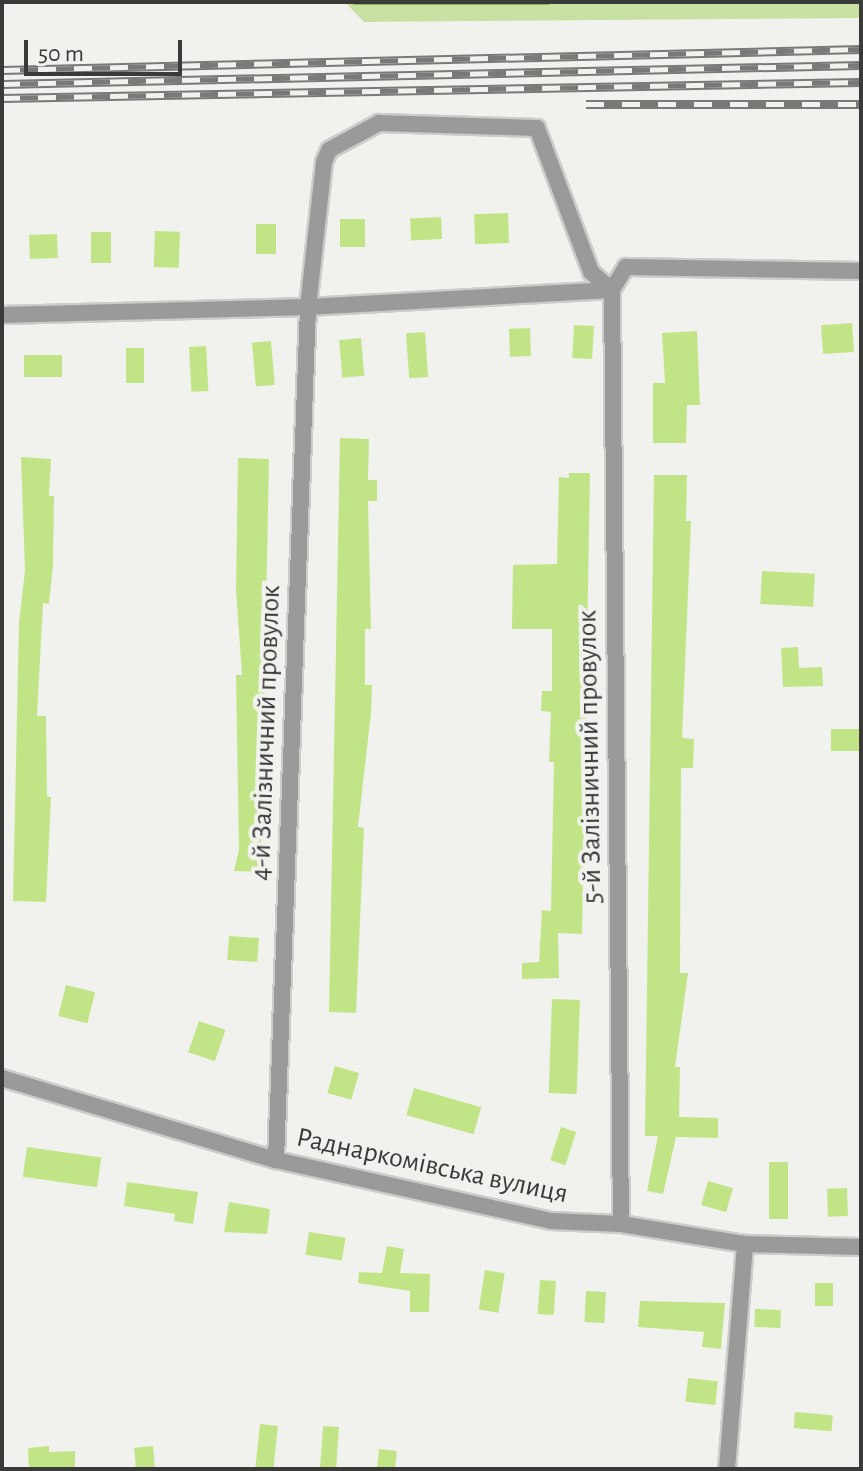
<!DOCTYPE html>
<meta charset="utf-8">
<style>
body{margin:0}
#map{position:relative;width:863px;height:1471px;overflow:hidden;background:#f1f2ee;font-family:"Alegreya Sans",sans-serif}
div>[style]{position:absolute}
.green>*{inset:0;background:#c8e1a3}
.stream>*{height:6px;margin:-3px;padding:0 3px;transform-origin:3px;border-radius:3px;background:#8fb053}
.building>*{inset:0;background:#c1e586;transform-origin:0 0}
.roads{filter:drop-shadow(2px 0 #cccdca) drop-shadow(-2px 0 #cccdca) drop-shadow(0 2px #cccdca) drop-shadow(0 -2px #cccdca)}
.minor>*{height:16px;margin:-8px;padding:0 8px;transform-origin:8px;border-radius:8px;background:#9a9b99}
.rail>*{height:9px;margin-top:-4.5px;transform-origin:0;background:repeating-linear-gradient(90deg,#f1f2ee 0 18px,#797a77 0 36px);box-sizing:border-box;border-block:2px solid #797a77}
span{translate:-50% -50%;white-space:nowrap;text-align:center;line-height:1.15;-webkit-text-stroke:8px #f1f2ee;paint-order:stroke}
.street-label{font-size:28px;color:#3a3a39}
.frame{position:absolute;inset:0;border:4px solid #3a3a39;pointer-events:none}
.scale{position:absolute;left:24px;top:40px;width:158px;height:36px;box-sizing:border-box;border:4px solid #3a3a39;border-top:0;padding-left:10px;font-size:24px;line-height:28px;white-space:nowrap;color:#3a3a39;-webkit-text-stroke:6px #f1f2ee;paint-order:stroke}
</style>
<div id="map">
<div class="green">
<i style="clip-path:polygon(345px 2px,861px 2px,861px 18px,364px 22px)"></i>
</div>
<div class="stream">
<i style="left:355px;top:2px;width:193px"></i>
</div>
<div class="building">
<i style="left:508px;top:213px;width:30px;height:34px;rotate:88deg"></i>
<i style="left:441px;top:217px;width:22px;height:31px;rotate:87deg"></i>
<i style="left:340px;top:219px;width:25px;height:28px"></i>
<i style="left:256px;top:224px;width:20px;height:30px"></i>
<i style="left:155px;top:231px;width:25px;height:36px;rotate:2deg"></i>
<i style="left:91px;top:232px;width:20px;height:31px"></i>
<i style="left:57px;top:234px;width:24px;height:28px;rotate:88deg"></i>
<i style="left:852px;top:323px;width:29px;height:31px;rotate:86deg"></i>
<i style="left:574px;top:325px;width:20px;height:33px;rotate:3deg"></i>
<i style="left:530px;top:328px;width:28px;height:21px;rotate:88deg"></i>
<i style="clip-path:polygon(697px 331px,700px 405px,687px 405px,686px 443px,653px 443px,653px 383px,665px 383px,662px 333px)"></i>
<i style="left:425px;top:332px;width:45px;height:19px;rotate:86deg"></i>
<i style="left:361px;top:338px;width:38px;height:22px;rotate:85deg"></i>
<i style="left:271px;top:341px;width:44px;height:19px;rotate:85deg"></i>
<i style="left:206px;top:346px;width:45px;height:17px;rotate:87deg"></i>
<i style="left:144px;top:348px;width:35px;height:18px;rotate:90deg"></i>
<i style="left:24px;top:355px;width:38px;height:22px"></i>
<i style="clip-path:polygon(340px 438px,369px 439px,368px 480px,377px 480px,377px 501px,368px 501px,371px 629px,365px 629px,365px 685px,372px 685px,371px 713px,358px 827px,364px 828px,356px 1013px,329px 1012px)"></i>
<i style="clip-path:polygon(21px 457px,51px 459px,49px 496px,54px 496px,53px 564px,49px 604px,43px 603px,37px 716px,46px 716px,47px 797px,51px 797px,46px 902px,13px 901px,19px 622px,25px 571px)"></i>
<i style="clip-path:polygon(238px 458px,269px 459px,261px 872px,234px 871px,239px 850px,236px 675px,242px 675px,236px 590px)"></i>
<i style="clip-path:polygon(569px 473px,590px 473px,582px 934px,558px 933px,559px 978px,522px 979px,522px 963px,539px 962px,542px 910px,551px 911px,554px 762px,549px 762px,551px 712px,541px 711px,542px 691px,552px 691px,552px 629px,512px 629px,513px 565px,557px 564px,559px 477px,569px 478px)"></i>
<i style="clip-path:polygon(654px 475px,687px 475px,686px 521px,691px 521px,682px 738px,694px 739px,693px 768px,681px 768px,680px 973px,688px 973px,675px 1067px,680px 1067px,679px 1117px,718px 1118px,718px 1138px,676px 1137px,663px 1194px,647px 1191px,658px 1136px,645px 1136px)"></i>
<i style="left:762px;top:571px;width:53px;height:33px;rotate:3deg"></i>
<i style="clip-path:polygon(798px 647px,799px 668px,822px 667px,823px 686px,783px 687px,781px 648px)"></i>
<i style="left:831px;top:729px;width:30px;height:22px"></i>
<i style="left:229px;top:936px;width:30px;height:24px;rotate:4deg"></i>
<i style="left:66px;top:985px;width:30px;height:32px;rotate:14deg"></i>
<i style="left:552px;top:999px;width:28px;height:94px;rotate:2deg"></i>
<i style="left:199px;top:1021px;width:28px;height:33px;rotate:19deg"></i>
<i style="left:335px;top:1066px;width:25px;height:28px;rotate:16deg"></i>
<i style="left:414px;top:1088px;width:70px;height:28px;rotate:16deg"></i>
<i style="left:561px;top:1127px;width:16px;height:35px;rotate:18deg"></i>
<i style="left:27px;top:1147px;width:75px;height:30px;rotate:8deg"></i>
<i style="left:769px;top:1162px;width:19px;height:57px"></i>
<i style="left:708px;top:1181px;width:26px;height:25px;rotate:16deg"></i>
<i style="clip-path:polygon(127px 1182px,198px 1192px,193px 1224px,174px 1221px,175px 1214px,124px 1206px)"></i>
<i style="left:847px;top:1188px;width:28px;height:20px;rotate:88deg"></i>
<i style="clip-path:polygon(229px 1202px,270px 1209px,267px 1234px,224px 1232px)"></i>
<i style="left:309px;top:1232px;width:37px;height:23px;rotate:9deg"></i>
<i style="clip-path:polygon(387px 1246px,404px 1249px,400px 1273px,430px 1274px,429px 1312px,410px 1312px,410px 1291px,358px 1283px,359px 1272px,382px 1273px)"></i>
<i style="left:485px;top:1270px;width:20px;height:40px;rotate:9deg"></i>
<i style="left:540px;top:1280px;width:16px;height:34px;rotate:4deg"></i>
<i style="left:815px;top:1283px;width:18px;height:23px"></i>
<i style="left:586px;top:1291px;width:20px;height:31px;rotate:3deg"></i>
<i style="clip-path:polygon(640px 1301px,725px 1303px,721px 1349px,702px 1347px,704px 1332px,638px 1327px)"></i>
<i style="left:755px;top:1309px;width:26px;height:18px;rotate:2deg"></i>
<i style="left:688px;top:1378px;width:30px;height:24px;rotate:6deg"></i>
<i style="left:795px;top:1412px;width:38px;height:16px;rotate:5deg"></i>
<i style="left:260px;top:1424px;width:18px;height:44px;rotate:6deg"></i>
<i style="left:323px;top:1426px;width:16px;height:43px;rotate:4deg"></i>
<i style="clip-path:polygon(49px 1446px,49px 1452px,75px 1451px,75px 1469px,29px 1469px,28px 1448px)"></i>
<i style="left:153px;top:1446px;width:23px;height:19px;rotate:85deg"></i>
<i style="left:379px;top:1449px;width:18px;height:20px;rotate:6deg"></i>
</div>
<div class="roads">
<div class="minor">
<i style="left:2px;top:315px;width:306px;rotate:-1.5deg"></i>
<i style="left:308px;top:307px;width:304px;rotate:-3.2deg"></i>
<i style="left:612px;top:290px;width:27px;rotate:-59deg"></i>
<i style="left:626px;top:267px;width:235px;rotate:1deg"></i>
<i style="left:2px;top:1078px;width:286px;rotate:16.7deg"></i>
<i style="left:276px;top:1160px;width:282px;rotate:12.5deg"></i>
<i style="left:551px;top:1221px;width:70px;rotate:2.5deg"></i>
<i style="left:621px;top:1224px;width:126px;rotate:9.2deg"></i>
<i style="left:745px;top:1244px;width:116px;rotate:1.5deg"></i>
<i style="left:276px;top:1160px;width:854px;rotate:-87.85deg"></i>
<i style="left:308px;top:307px;width:146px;rotate:-83.7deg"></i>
<i style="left:324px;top:162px;width:13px;rotate:-67deg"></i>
<i style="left:329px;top:150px;width:57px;rotate:-28.4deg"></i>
<i style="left:379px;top:123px;width:158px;rotate:1.8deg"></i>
<i style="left:537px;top:128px;width:154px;rotate:69.4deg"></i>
<i style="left:591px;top:272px;width:28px;rotate:41deg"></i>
<i style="left:612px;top:290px;width:934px;rotate:89.45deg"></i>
<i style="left:727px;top:1469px;width:226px;rotate:-85.4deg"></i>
</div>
</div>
<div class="rail">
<i style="left:2px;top:70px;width:859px;rotate:-1.4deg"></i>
<i style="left:2px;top:84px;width:859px;rotate:-1.27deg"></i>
<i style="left:2px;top:98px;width:859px;rotate:-1.07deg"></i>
<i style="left:586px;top:104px;width:275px"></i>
</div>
<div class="street-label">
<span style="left:266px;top:733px;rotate:-88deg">4-й Залізничний провулок</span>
<span style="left:590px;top:757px;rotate:-91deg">5-й Залізничний провулок</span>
<span style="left:432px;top:1166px;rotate:12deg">Раднаркомівська вулиця</span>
</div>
<div class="frame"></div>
<div class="scale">50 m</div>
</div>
